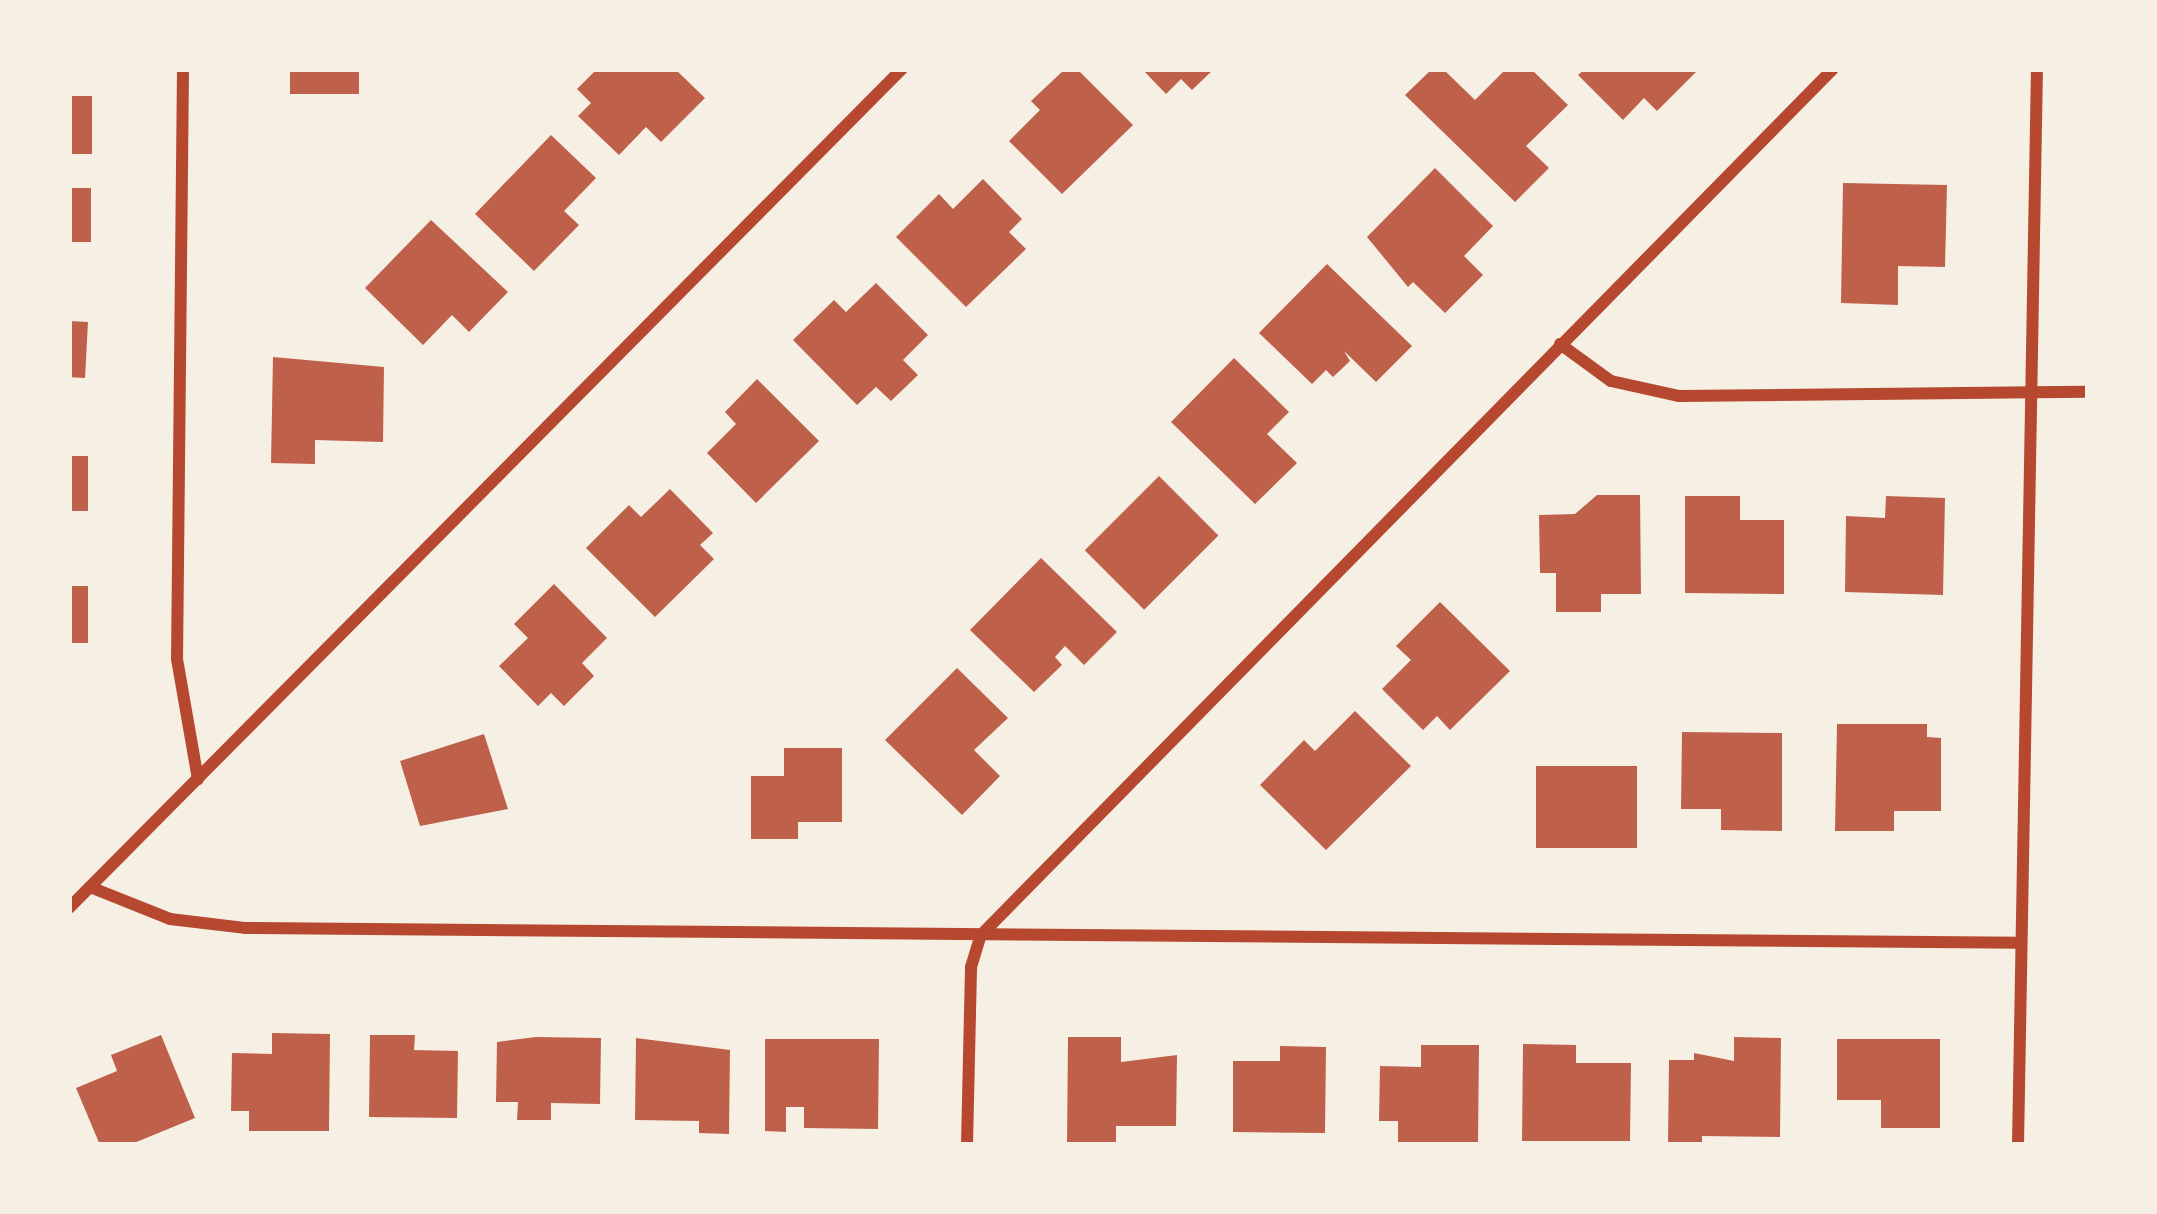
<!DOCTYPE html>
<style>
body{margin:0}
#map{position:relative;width:2157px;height:1214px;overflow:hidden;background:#f6efe4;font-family:Rubik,sans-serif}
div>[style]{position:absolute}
.building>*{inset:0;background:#bf614a;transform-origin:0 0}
.minor>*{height:12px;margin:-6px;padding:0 6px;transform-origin:6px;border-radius:6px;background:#b5482f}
span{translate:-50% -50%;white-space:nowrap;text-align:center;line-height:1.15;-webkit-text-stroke:10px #f6efe4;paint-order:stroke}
.frame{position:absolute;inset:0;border:72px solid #f6efe4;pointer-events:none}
</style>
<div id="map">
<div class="building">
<i style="left:290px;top:69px;width:69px;height:25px"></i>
<i style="clip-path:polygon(597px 69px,675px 69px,705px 98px,661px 142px,646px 127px,619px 155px,578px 116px,591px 103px,577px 89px)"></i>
<i style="clip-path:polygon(1065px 69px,1077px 69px,1133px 125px,1062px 194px,1009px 141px,1040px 110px,1031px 101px)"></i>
<i style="clip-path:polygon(1142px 69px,1214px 69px,1192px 90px,1181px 79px,1166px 94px)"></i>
<i style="clip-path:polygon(1432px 69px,1443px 69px,1475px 100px,1506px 69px,1531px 69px,1568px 105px,1526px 146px,1549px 168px,1515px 202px,1405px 95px)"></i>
<i style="clip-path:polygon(1585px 69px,1699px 69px,1657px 111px,1644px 98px,1623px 120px,1578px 75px)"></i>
<i style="left:69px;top:96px;width:23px;height:58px"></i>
<i style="clip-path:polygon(551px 135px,596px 178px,564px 211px,579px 225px,534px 271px,475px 214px)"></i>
<i style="clip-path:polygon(1435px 168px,1493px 226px,1464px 256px,1483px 275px,1445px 313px,1413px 282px,1408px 287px,1367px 237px)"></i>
<i style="clip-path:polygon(983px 179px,1022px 219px,1009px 232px,1026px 249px,966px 307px,896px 237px,939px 194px,953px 209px)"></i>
<i style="clip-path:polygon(1843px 183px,1947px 185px,1945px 267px,1898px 266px,1898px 305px,1841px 303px)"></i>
<i style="left:69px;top:188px;width:22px;height:54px"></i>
<i style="clip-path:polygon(431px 220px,508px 292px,469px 332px,452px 315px,423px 345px,365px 288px)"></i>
<i style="clip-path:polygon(1327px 264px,1412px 346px,1376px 382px,1344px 351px,1350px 361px,1333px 377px,1326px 370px,1312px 384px,1259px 333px)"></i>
<i style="clip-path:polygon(876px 283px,928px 335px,903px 360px,918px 375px,891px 401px,876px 387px,857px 405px,793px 340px,834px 300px,846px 312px)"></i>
<i style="left:69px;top:321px;width:19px;height:56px;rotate:3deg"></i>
<i style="clip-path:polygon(273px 357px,384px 367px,383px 442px,315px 440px,315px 464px,271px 463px)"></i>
<i style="clip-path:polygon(1234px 358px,1289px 412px,1267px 434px,1297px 463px,1255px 504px,1171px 422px)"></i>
<i style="clip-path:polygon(757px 379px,819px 441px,756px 503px,707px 453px,736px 424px,725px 412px)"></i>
<i style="left:69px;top:456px;width:19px;height:55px"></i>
<i style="left:1159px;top:476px;width:84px;height:105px;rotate:45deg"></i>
<i style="clip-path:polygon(670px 489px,713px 533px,700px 545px,714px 559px,655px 617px,586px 548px,629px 505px,641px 517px)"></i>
<i style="clip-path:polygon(1597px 495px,1640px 495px,1641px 594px,1601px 594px,1601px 612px,1556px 612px,1556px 573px,1540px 573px,1539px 515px,1575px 514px)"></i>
<i style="clip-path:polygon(1685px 496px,1740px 496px,1740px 520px,1784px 520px,1784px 594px,1685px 593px)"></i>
<i style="clip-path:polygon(1886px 496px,1945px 498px,1943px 595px,1845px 592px,1846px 516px,1885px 518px)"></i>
<i style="clip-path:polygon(1041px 558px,1117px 632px,1084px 665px,1065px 646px,1055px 657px,1062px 665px,1034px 692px,970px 630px)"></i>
<i style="clip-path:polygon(554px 584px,607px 638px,582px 663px,594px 676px,564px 706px,551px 693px,538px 706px,499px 666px,528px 638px,514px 624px)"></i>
<i style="left:69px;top:586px;width:19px;height:57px"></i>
<i style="clip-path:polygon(1440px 602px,1510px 671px,1450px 730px,1437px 716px,1423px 730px,1382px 689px,1411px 660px,1396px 646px)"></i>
<i style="clip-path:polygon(957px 668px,1008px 718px,974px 750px,1000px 776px,962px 815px,885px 740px)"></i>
<i style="clip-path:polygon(1355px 711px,1411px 766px,1326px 850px,1260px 785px,1304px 740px,1315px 751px)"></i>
<i style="clip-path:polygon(1837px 724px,1927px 724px,1927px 737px,1941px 738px,1941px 811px,1894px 811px,1894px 831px,1835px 831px)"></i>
<i style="clip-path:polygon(1682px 732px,1782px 733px,1782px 831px,1721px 830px,1721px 809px,1681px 809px)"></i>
<i style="clip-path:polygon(484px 734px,508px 809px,420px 826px,400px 761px)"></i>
<i style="clip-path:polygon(784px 748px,842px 748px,842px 822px,798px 822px,798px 839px,751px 839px,751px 776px,784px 776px)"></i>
<i style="left:1536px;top:766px;width:101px;height:82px"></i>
<i style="clip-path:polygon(272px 1033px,330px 1034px,329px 1131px,249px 1131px,249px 1111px,231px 1111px,232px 1053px,272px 1054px)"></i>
<i style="clip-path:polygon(161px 1035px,195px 1118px,129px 1145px,100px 1145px,76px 1088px,117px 1071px,111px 1055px)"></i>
<i style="clip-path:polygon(370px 1035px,415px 1035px,414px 1050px,458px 1051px,457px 1118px,369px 1117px)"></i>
<i style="clip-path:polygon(536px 1037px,601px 1038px,600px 1104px,551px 1103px,551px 1120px,517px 1120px,518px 1102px,496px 1102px,497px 1042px)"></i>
<i style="clip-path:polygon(1068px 1037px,1121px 1037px,1121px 1062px,1177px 1055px,1176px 1126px,1116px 1126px,1116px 1145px,1067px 1145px)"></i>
<i style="clip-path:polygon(1734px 1037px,1781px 1038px,1780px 1137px,1702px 1136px,1702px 1145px,1668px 1145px,1669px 1060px,1694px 1060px,1694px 1053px,1734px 1061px)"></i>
<i style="clip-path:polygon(636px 1038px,730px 1050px,729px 1134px,699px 1133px,699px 1121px,635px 1120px)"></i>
<i style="clip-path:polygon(765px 1039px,879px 1039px,878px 1129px,804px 1128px,804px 1107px,786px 1107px,786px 1132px,765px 1131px)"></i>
<i style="clip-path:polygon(1837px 1039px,1940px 1039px,1940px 1128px,1881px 1128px,1881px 1100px,1837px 1100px)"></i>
<i style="clip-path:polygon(1523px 1044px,1576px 1045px,1576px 1063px,1631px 1063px,1630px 1141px,1522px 1141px)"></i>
<i style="clip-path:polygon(1421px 1045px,1479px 1045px,1478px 1143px,1398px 1142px,1398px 1121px,1379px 1121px,1380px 1066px,1421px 1067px)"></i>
<i style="clip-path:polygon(1280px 1046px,1326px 1047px,1325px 1133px,1233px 1132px,1233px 1061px,1280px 1061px)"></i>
</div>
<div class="minor">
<i style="left:183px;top:69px;width:590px;rotate:90.58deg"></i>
<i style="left:177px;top:659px;width:122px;rotate:80.1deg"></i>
<i style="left:1560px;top:344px;width:63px;rotate:36deg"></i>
<i style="left:1611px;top:381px;width:70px;rotate:12.4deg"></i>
<i style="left:1679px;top:396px;width:409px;rotate:-0.6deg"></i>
<i style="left:90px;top:887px;width:86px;rotate:21.8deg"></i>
<i style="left:170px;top:919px;width:77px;rotate:6.8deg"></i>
<i style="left:246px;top:928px;width:1775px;rotate:0.48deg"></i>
<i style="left:69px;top:908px;width:1182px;rotate:-45.21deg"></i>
<i style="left:967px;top:1145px;width:178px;rotate:-88.7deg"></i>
<i style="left:971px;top:967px;width:34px;rotate:-73deg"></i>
<i style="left:981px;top:935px;width:1215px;rotate:-45.47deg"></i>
<i style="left:2018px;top:1145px;width:1076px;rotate:-88.99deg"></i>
</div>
<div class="frame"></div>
</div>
